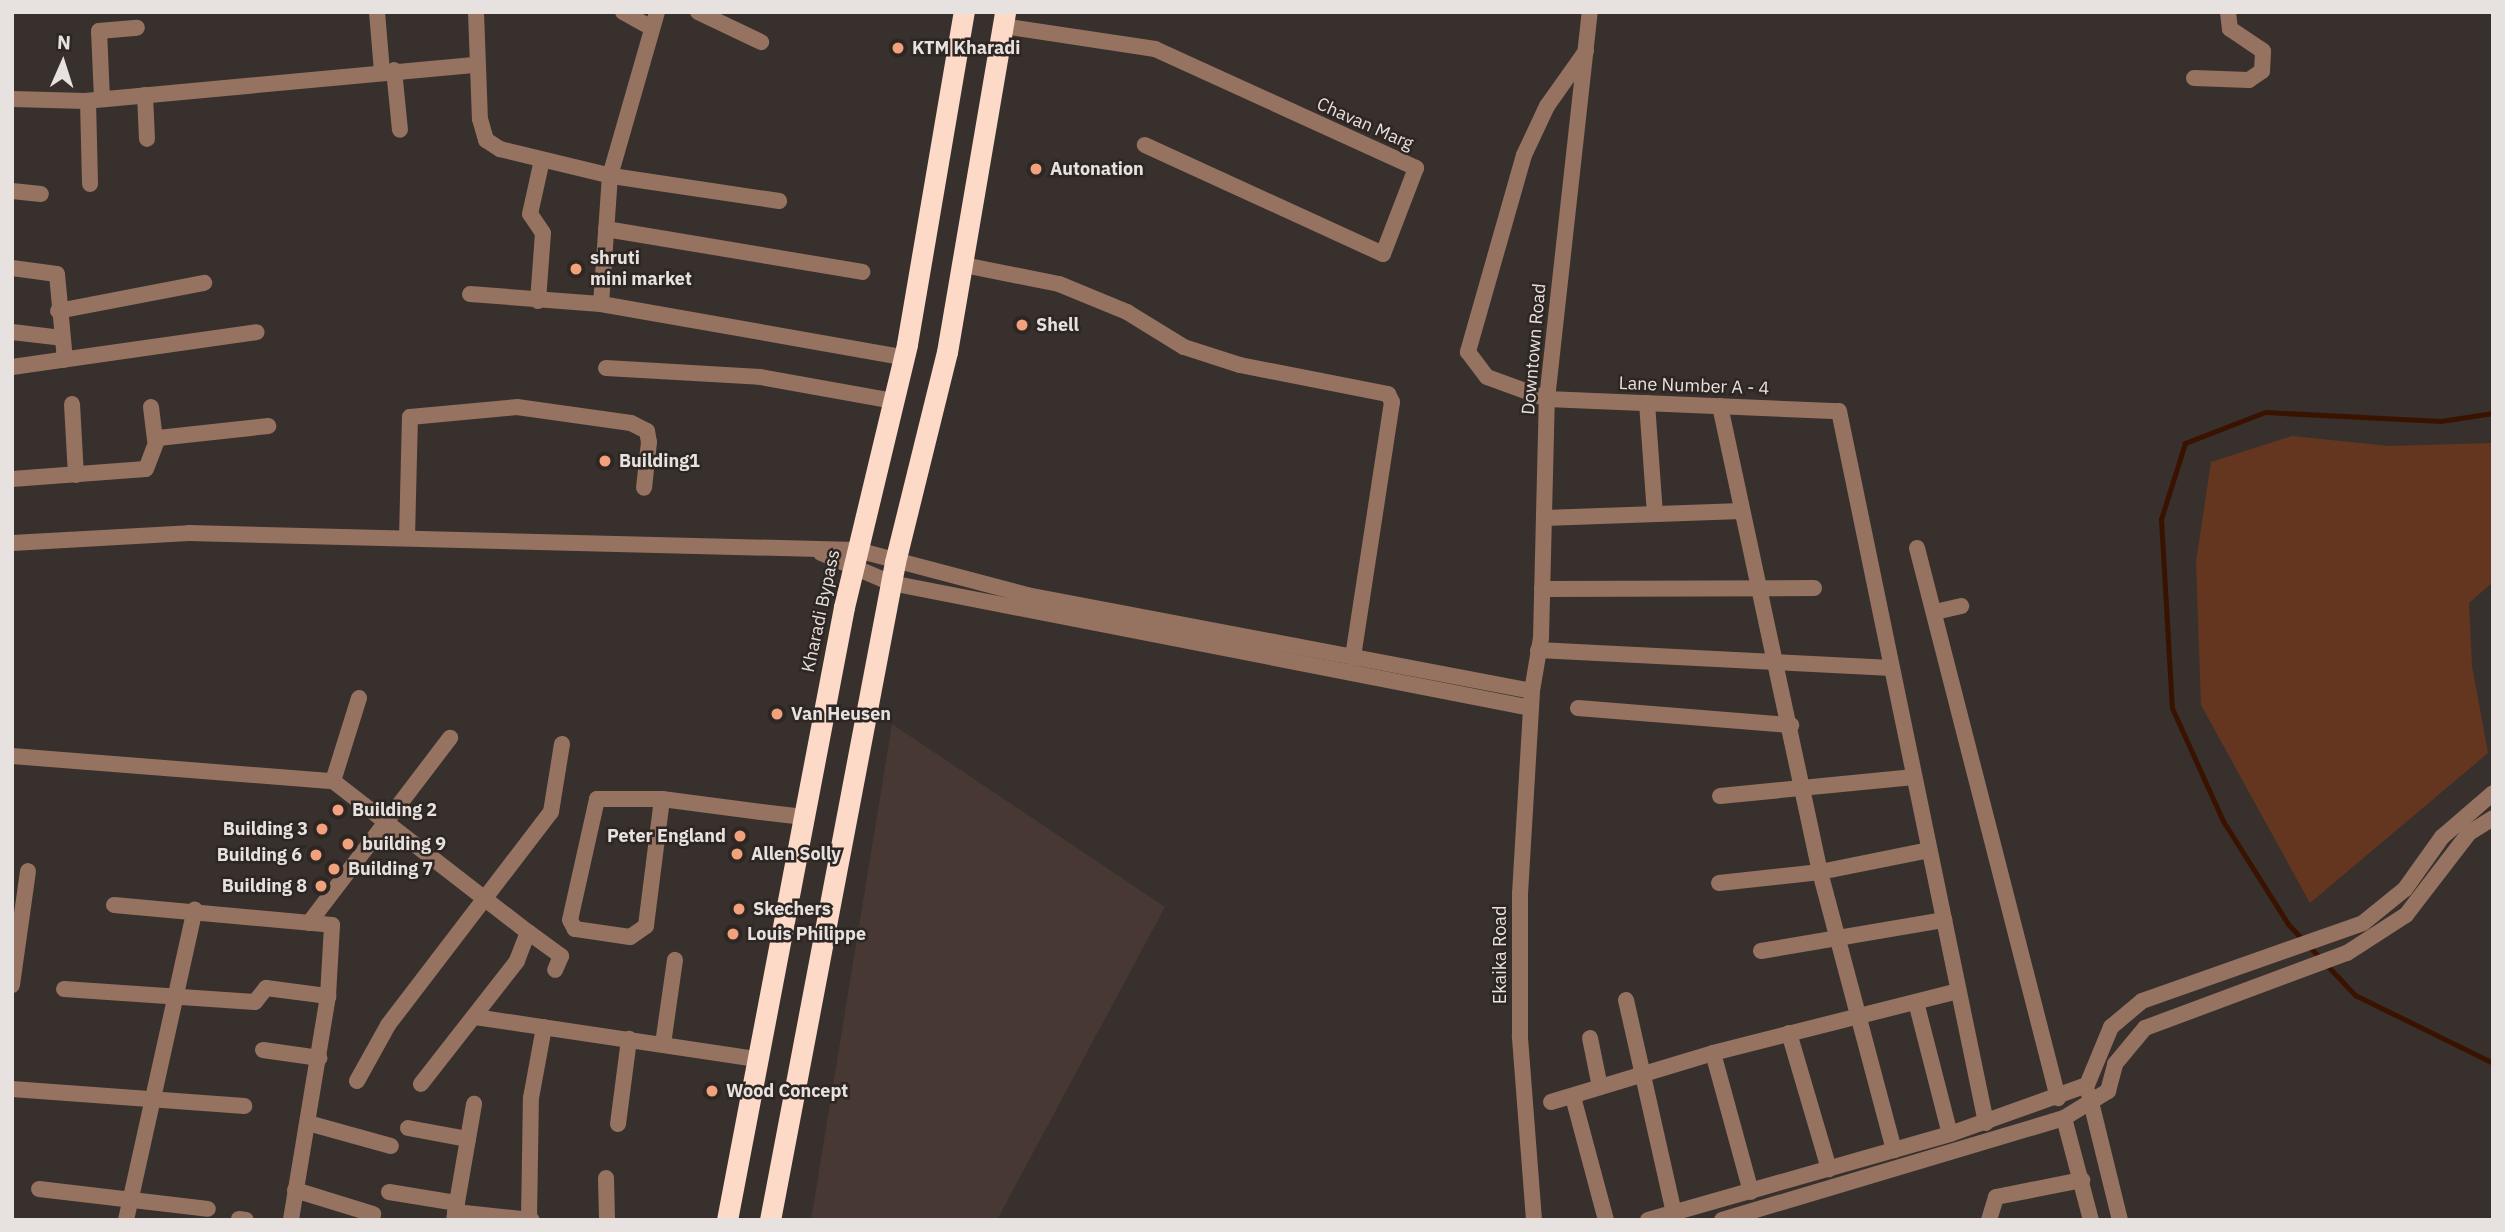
<!DOCTYPE html>
<style>
body{margin:0}
#map{position:relative;width:2505px;height:1232px;overflow:hidden;background:#38302c;font-family:"IBM Plex Sans",sans-serif}
div>[style]{position:absolute}
.built>*{inset:0;background:#473833}
.green>*{inset:0;background:#65361f}
.stream>*{height:5px;margin:-2.5px;padding:0 2.5px;transform-origin:2.5px;border-radius:2.5px;background:#3a1300}
.minor>*{height:16px;margin:-8px;padding:0 8px;transform-origin:8px;border-radius:8px;background:#967261}
.highway>*{height:21px;margin:-10.5px;padding:0 10.5px;transform-origin:10.5px;border-radius:10.5px;background:#fdd9c8}
.dots>*{width:19px;height:19px;translate:-50% -50%;box-sizing:border-box;border:4px solid #2e2622;border-radius:50%}
span{translate:-50% -50%;white-space:nowrap;text-align:center;line-height:1.15;-webkit-text-stroke:5px #2e2622;paint-order:stroke}
.poi-label{font-size:18px;color:#e7e1df;font-weight:700}
.left{translate:0 -50%;text-align:left}
.right{translate:-100% -50%;text-align:right}
.street-label{font-size:18px;color:#e7e1df}
.frame{position:absolute;inset:0;border:14px solid #e7e1df;pointer-events:none}
.north{position:absolute;left:28px;top:28px;width:70px;height:70px;-webkit-text-stroke:5px #2e2622;paint-order:stroke;rotate:3deg;font-size:19px;font-weight:700;line-height:28px;text-align:center;color:#e7e1df}
.north::after{content:'';display:block;margin:auto;width:24px;height:32px;background:#e7e1df;clip-path:polygon(50% 0,100% 100%,50% 72%,0 100%)}
</style>
<div id="map">
<div class="built">
<i style="clip-path:polygon(892px 724px,1165px 907px,997px 1220px,811px 1220px)"></i>
</div>
<div class="green">
<i style="clip-path:polygon(2292px 436px,2389px 446px,2493px 443px,2493px 582px,2469px 603px,2472px 666px,2488px 753px,2310px 903px,2201px 705px,2196px 562px,2211px 462px)"></i>
</div>
<div class="stream">
<i style="left:2493px;top:413px;width:53px;rotate:171.3deg"></i>
<i style="left:2441px;top:421px;width:176px;rotate:-177.1deg"></i>
<i style="left:2265px;top:412px;width:86px;rotate:158.8deg"></i>
<i style="left:2185px;top:443px;width:80px;rotate:107.5deg"></i>
<i style="left:2161px;top:519px;width:189px;rotate:86.7deg"></i>
<i style="left:2172px;top:708px;width:124px;rotate:65.7deg"></i>
<i style="left:2223px;top:821px;width:122px;rotate:57.7deg"></i>
<i style="left:2288px;top:924px;width:98px;rotate:46.7deg"></i>
<i style="left:2355px;top:995px;width:154px;rotate:26.2deg"></i>
</div>
<div class="minor">
<i style="left:377px;top:12px;width:59px;rotate:85.2deg"></i>
<i style="left:476px;top:12px;width:107px;rotate:87.9deg"></i>
<i style="left:480px;top:119px;width:22px;rotate:74deg"></i>
<i style="left:486px;top:140px;width:17px;rotate:33deg"></i>
<i style="left:500px;top:149px;width:115px;rotate:13.6deg"></i>
<i style="left:612px;top:176px;width:169px;rotate:8.5deg"></i>
<i style="left:623px;top:12px;width:33px;rotate:29deg"></i>
<i style="left:698px;top:12px;width:70px;rotate:25.5deg"></i>
<i style="left:1003px;top:26px;width:154px;rotate:8.6deg"></i>
<i style="left:1155px;top:49px;width:287px;rotate:24.5deg"></i>
<i style="left:1416px;top:168px;width:92px;rotate:111deg"></i>
<i style="left:1383px;top:254px;width:262px;rotate:-155.4deg"></i>
<i style="left:1586px;top:51px;width:67px;rotate:125.3deg"></i>
<i style="left:1547px;top:106px;width:54px;rotate:115.1deg"></i>
<i style="left:1524px;top:155px;width:205px;rotate:105.9deg"></i>
<i style="left:1468px;top:352px;width:31px;rotate:53deg"></i>
<i style="left:1487px;top:377px;width:64px;rotate:20.1deg"></i>
<i style="left:1547px;top:399px;width:292px;rotate:2.4deg"></i>
<i style="left:1839px;top:411px;width:727px;rotate:78.33deg"></i>
<i style="left:394px;top:70px;width:60px;rotate:84.3deg"></i>
<i style="left:2194px;top:78px;width:55px;rotate:2.1deg"></i>
<i style="left:2249px;top:80px;width:16px;rotate:-35deg"></i>
<i style="left:2262px;top:71px;width:20px;rotate:-87deg"></i>
<i style="left:2263px;top:51px;width:40px;rotate:-146deg"></i>
<i style="left:2230px;top:29px;width:17px;rotate:-97deg"></i>
<i style="left:145px;top:95px;width:44px;rotate:87.4deg"></i>
<i style="left:12px;top:99px;width:73px;rotate:1.6deg"></i>
<i style="left:85px;top:101px;width:393px;rotate:-5.3deg"></i>
<i style="left:102px;top:99px;width:68px;rotate:-92.5deg"></i>
<i style="left:99px;top:31px;width:38px;rotate:-5deg"></i>
<i style="left:88px;top:101px;width:83px;rotate:88.6deg"></i>
<i style="left:12px;top:191px;width:29px;rotate:6deg"></i>
<i style="left:606px;top:229px;width:260px;rotate:9.5deg"></i>
<i style="left:964px;top:265px;width:97px;rotate:11.3deg"></i>
<i style="left:1059px;top:284px;width:74px;rotate:22.4deg"></i>
<i style="left:1127px;top:312px;width:67px;rotate:31.6deg"></i>
<i style="left:1184px;top:347px;width:59px;rotate:17.8deg"></i>
<i style="left:1240px;top:365px;width:151px;rotate:11.1deg"></i>
<i style="left:1388px;top:394px;width:9px;rotate:63deg"></i>
<i style="left:1392px;top:402px;width:259px;rotate:98.7deg"></i>
<i style="left:12px;top:268px;width:45px;rotate:7.6deg"></i>
<i style="left:57px;top:274px;width:86px;rotate:84.7deg"></i>
<i style="left:470px;top:294px;width:131px;rotate:4.4deg"></i>
<i style="left:601px;top:304px;width:307px;rotate:10deg"></i>
<i style="left:538px;top:301px;width:68px;rotate:-85.8deg"></i>
<i style="left:543px;top:233px;width:23px;rotate:-124deg"></i>
<i style="left:530px;top:214px;width:55px;rotate:-77.5deg"></i>
<i style="left:601px;top:304px;width:128px;rotate:-86deg"></i>
<i style="left:610px;top:176px;width:171px;rotate:-74deg"></i>
<i style="left:58px;top:311px;width:149px;rotate:-10.9deg"></i>
<i style="left:12px;top:332px;width:50px;rotate:6.8deg"></i>
<i style="left:12px;top:367px;width:247px;rotate:-8.1deg"></i>
<i style="left:606px;top:368px;width:154px;rotate:3.3deg"></i>
<i style="left:760px;top:377px;width:135px;rotate:10.2deg"></i>
<i style="left:1647px;top:403px;width:111px;rotate:85.9deg"></i>
<i style="left:72px;top:404px;width:71px;rotate:86.8deg"></i>
<i style="left:1720px;top:406px;width:477px;rotate:77.9deg"></i>
<i style="left:1820px;top:872px;width:288px;rotate:75.1deg"></i>
<i style="left:151px;top:407px;width:33px;rotate:83deg"></i>
<i style="left:12px;top:479px;width:134px;rotate:-4.3deg"></i>
<i style="left:146px;top:469px;width:33px;rotate:-69deg"></i>
<i style="left:158px;top:438px;width:111px;rotate:-6.2deg"></i>
<i style="left:1544px;top:518px;width:198px;rotate:-2deg"></i>
<i style="left:407px;top:538px;width:121px;rotate:-88.6deg"></i>
<i style="left:410px;top:417px;width:107px;rotate:-5.3deg"></i>
<i style="left:517px;top:407px;width:115px;rotate:8deg"></i>
<i style="left:631px;top:423px;width:18px;rotate:27deg"></i>
<i style="left:647px;top:431px;width:11px;rotate:80deg"></i>
<i style="left:649px;top:442px;width:46px;rotate:96.2deg"></i>
<i style="left:12px;top:543px;width:177px;rotate:-3.2deg"></i>
<i style="left:189px;top:533px;width:668px;rotate:1.46deg"></i>
<i style="left:857px;top:550px;width:176px;rotate:14.8deg"></i>
<i style="left:1027px;top:595px;width:514px;rotate:10.76deg"></i>
<i style="left:1917px;top:548px;width:568px;rotate:75.62deg"></i>
<i style="left:821px;top:553px;width:76px;rotate:23.2deg"></i>
<i style="left:891px;top:583px;width:652px;rotate:11.05deg"></i>
<i style="left:1542px;top:589px;width:272px;rotate:-0.2deg"></i>
<i style="left:1935px;top:612px;width:27px;rotate:-13deg"></i>
<i style="left:1538px;top:650px;width:354px;rotate:2.9deg"></i>
<i style="left:1578px;top:708px;width:214px;rotate:4.6deg"></i>
<i style="left:12px;top:756px;width:322px;rotate:4.5deg"></i>
<i style="left:333px;top:781px;width:247px;rotate:37.8deg"></i>
<i style="left:528px;top:932px;width:31px;rotate:111deg"></i>
<i style="left:517px;top:961px;width:156px;rotate:128deg"></i>
<i style="left:333px;top:781px;width:87px;rotate:-72.6deg"></i>
<i style="left:1720px;top:796px;width:195px;rotate:-5.6deg"></i>
<i style="left:662px;top:799px;width:128px;rotate:97.2deg"></i>
<i style="left:646px;top:926px;width:19px;rotate:145deg"></i>
<i style="left:630px;top:937px;width:56px;rotate:-171.7deg"></i>
<i style="left:575px;top:929px;width:10px;rotate:-119deg"></i>
<i style="left:570px;top:920px;width:124px;rotate:-77.4deg"></i>
<i style="left:597px;top:799px;width:65px"></i>
<i style="left:662px;top:799px;width:100px;rotate:7.5deg"></i>
<i style="left:761px;top:812px;width:43px;rotate:6.6deg"></i>
<i style="left:1719px;top:883px;width:102px;rotate:-6.2deg"></i>
<i style="left:1820px;top:872px;width:111px;rotate:-11.4deg"></i>
<i style="left:114px;top:905px;width:219px;rotate:5.2deg"></i>
<i style="left:332px;top:925px;width:71px;rotate:93.2deg"></i>
<i style="left:328px;top:996px;width:227px;rotate:99.4deg"></i>
<i style="left:309px;top:923px;width:233px;rotate:-52.7deg"></i>
<i style="left:528px;top:932px;width:41px;rotate:36deg"></i>
<i style="left:561px;top:956px;width:15px;rotate:113deg"></i>
<i style="left:1761px;top:951px;width:186px;rotate:-9.6deg"></i>
<i style="left:12px;top:985px;width:115px;rotate:-82deg"></i>
<i style="left:64px;top:989px;width:191px;rotate:3.9deg"></i>
<i style="left:255px;top:1002px;width:18px;rotate:-52deg"></i>
<i style="left:266px;top:988px;width:63px;rotate:7.4deg"></i>
<i style="left:1626px;top:1000px;width:218px;rotate:77.3deg"></i>
<i style="left:1916px;top:1002px;width:136px;rotate:75.6deg"></i>
<i style="left:475px;top:1017px;width:285px;rotate:8.5deg"></i>
<i style="left:1789px;top:1033px;width:142px;rotate:73.6deg"></i>
<i style="left:1590px;top:1038px;width:50px;rotate:78.5deg"></i>
<i style="left:663px;top:1044px;width:85px;rotate:-81.9deg"></i>
<i style="left:263px;top:1050px;width:57px;rotate:8.1deg"></i>
<i style="left:1713px;top:1053px;width:144px;rotate:74.7deg"></i>
<i style="left:357px;top:1081px;width:64px;rotate:-61deg"></i>
<i style="left:388px;top:1025px;width:268px;rotate:-52.6deg"></i>
<i style="left:551px;top:812px;width:69px;rotate:-80.8deg"></i>
<i style="left:12px;top:1089px;width:233px;rotate:4.2deg"></i>
<i style="left:2089px;top:1094px;width:130px;rotate:76.2deg"></i>
<i style="left:1573px;top:1097px;width:127px;rotate:75deg"></i>
<i style="left:1551px;top:1102px;width:169px;rotate:-16.8deg"></i>
<i style="left:1713px;top:1053px;width:253px;rotate:-14.2deg"></i>
<i style="left:2064px;top:1118px;width:106px;rotate:75.2deg"></i>
<i style="left:308px;top:1123px;width:86px;rotate:15.5deg"></i>
<i style="left:618px;top:1124px;width:86px;rotate:-82.6deg"></i>
<i style="left:408px;top:1128px;width:61px;rotate:10.4deg"></i>
<i style="left:606px;top:1178px;width:42px;rotate:88.6deg"></i>
<i style="left:39px;top:1189px;width:170px;rotate:6.7deg"></i>
<i style="left:295px;top:1190px;width:82px;rotate:17.1deg"></i>
<i style="left:389px;top:1192px;width:69px;rotate:9.2deg"></i>
<i style="left:455px;top:1212px;width:77px;rotate:5.9deg"></i>
<i style="left:239px;top:1219px;width:7px;rotate:8deg"></i>
<i style="left:126px;top:1220px;width:318px;rotate:-77.5deg"></i>
<i style="left:454px;top:1220px;width:118px;rotate:-80.2deg"></i>
<i style="left:529px;top:1220px;width:122px;rotate:-89.1deg"></i>
<i style="left:531px;top:1098px;width:72px;rotate:-79.6deg"></i>
<i style="left:1534px;top:1220px;width:185px;rotate:-94.4deg"></i>
<i style="left:1520px;top:1036px;width:142px;rotate:-90deg"></i>
<i style="left:1520px;top:894px;width:203px;rotate:-86.6deg"></i>
<i style="left:1532px;top:691px;width:54px;rotate:-80.4deg"></i>
<i style="left:1541px;top:638px;width:239px;rotate:-88.6deg"></i>
<i style="left:1547px;top:399px;width:389px;rotate:-83.7deg"></i>
<i style="left:1648px;top:1220px;width:314px;rotate:-15.9deg"></i>
<i style="left:1950px;top:1134px;width:145px;rotate:-19.7deg"></i>
<i style="left:2087px;top:1085px;width:63px;rotate:-67.5deg"></i>
<i style="left:2111px;top:1027px;width:40px;rotate:-40deg"></i>
<i style="left:2142px;top:1001px;width:234px;rotate:-19.4deg"></i>
<i style="left:2363px;top:923px;width:54px;rotate:-39deg"></i>
<i style="left:2405px;top:889px;width:64px;rotate:-54.6deg"></i>
<i style="left:2442px;top:837px;width:67px;rotate:-40.8deg"></i>
<i style="left:1722px;top:1220px;width:357px;rotate:-16.6deg"></i>
<i style="left:2064px;top:1118px;width:52px;rotate:-31.5deg"></i>
<i style="left:2108px;top:1091px;width:28px;rotate:-75deg"></i>
<i style="left:2115px;top:1064px;width:47px;rotate:-50.2deg"></i>
<i style="left:2145px;top:1028px;width:215px;rotate:-20.4deg"></i>
<i style="left:2347px;top:953px;width:70px;rotate:-32.8deg"></i>
<i style="left:2406px;top:915px;width:103px;rotate:-52.5deg"></i>
<i style="left:2469px;top:833px;width:28px;rotate:-32deg"></i>
<i style="left:1989px;top:1220px;width:24px;rotate:-73deg"></i>
<i style="left:1996px;top:1197px;width:88px;rotate:-11.2deg"></i>
</div>
<div class="highway">
<i style="left:727px;top:1220px;width:624px;rotate:-79.19deg"></i>
<i style="left:844px;top:607px;width:270px;rotate:-76.5deg"></i>
<i style="left:907px;top:344px;width:337px;rotate:-80.3deg"></i>
<i style="left:770px;top:1220px;width:670px;rotate:-79.24deg"></i>
<i style="left:895px;top:562px;width:216px;rotate:-76.1deg"></i>
<i style="left:947px;top:352px;width:345px;rotate:-80.3deg"></i>
</div>
<div class="dots">
<i style="left:898px;top:48px;background:#f1a17b"></i>
<i style="left:1036px;top:169px;background:#f1a17b"></i>
<i style="left:576px;top:269px;background:#f1a17b"></i>
<i style="left:1022px;top:325px;background:#f1a17b"></i>
<i style="left:605px;top:461px;background:#f1a17b"></i>
<i style="left:777px;top:714px;background:#f1a17b"></i>
<i style="left:338px;top:810px;background:#f1a17b"></i>
<i style="left:322px;top:829px;background:#f1a17b"></i>
<i style="left:740px;top:836px;background:#f1a17b"></i>
<i style="left:348px;top:844px;background:#f1a17b"></i>
<i style="left:737px;top:854px;background:#f1a17b"></i>
<i style="left:316px;top:855px;background:#f1a17b"></i>
<i style="left:334px;top:869px;background:#f1a17b"></i>
<i style="left:321px;top:886px;background:#f1a17b"></i>
<i style="left:739px;top:909px;background:#f1a17b"></i>
<i style="left:733px;top:934px;background:#f1a17b"></i>
<i style="left:712px;top:1091px;background:#f1a17b"></i>
</div>
<div class="poi-label">
<span class="left" style="left:912px;top:48px">KTM Kharadi</span>
<span class="left" style="left:1050px;top:169px">Autonation</span>
<span class="left" style="left:590px;top:269px">shruti<br>mini market</span>
<span class="left" style="left:1036px;top:325px">Shell</span>
<span class="left" style="left:619px;top:461px">Building1</span>
<span class="left" style="left:791px;top:714px">Van Heusen</span>
<span class="left" style="left:352px;top:810px">Building 2</span>
<span class="right" style="left:308px;top:829px">Building 3</span>
<span class="right" style="left:726px;top:836px">Peter England</span>
<span class="left" style="left:362px;top:844px">building 9</span>
<span class="left" style="left:751px;top:854px">Allen Solly</span>
<span class="right" style="left:302px;top:855px">Building 6</span>
<span class="left" style="left:348px;top:869px">Building 7</span>
<span class="right" style="left:307px;top:886px">Building 8</span>
<span class="left" style="left:753px;top:909px">Skechers</span>
<span class="left" style="left:747px;top:934px">Louis Philippe</span>
<span class="left" style="left:726px;top:1091px">Wood Concept</span>
</div>
<div class="street-label">
<span style="left:1365px;top:124px;rotate:24deg">Chavan Marg</span>
<span style="left:1534px;top:349px;rotate:-85deg">Downtown Road</span>
<span style="left:1694px;top:386px;rotate:2deg">Lane Number A - 4</span>
<span style="left:821px;top:611px;rotate:-78deg">Kharadi Bypass</span>
<span style="left:1500px;top:955px;rotate:-90deg">Ekaika Road</span>
</div>
<div class="frame"></div>
<div class="north">N</div>
</div>
